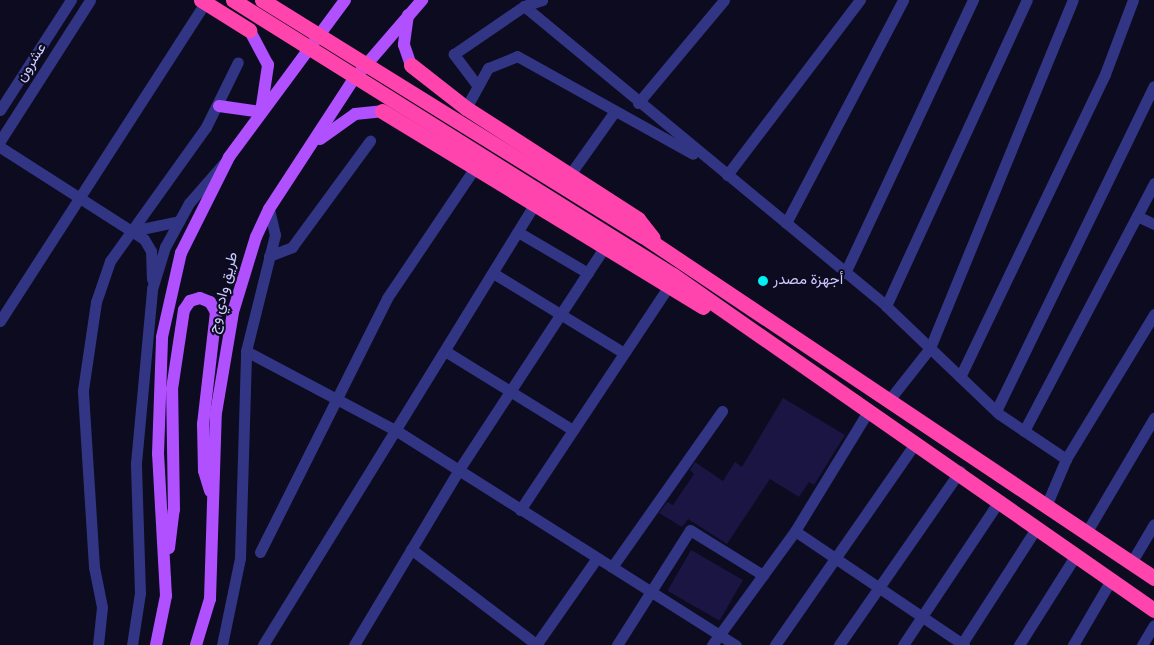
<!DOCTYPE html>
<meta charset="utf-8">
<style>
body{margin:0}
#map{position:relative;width:1154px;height:645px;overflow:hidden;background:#0c0b20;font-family:Overpass,Vazirmatn,sans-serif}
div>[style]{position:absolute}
.building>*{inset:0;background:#1a1542;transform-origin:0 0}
.minor>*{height:11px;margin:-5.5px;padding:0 5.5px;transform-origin:5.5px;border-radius:5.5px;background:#313583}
.major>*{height:12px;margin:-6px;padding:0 6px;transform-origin:6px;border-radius:6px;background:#b050ff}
.highway>*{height:15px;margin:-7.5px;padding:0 7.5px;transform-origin:7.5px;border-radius:7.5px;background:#ff44ad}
.dots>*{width:14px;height:14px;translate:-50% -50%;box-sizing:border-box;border:2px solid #0c0b20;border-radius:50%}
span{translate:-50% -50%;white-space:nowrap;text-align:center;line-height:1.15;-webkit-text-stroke:4px #0c0b20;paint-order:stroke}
.street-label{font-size:15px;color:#cbc9ff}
.poi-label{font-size:15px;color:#cbc9ff}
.left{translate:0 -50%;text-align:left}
</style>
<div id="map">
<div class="building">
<i style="clip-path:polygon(783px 398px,845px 435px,814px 485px,809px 482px,799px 497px,770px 479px,727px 544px,688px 519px,682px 527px,659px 513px,667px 502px,673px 505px,694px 474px,690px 470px,695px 462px,723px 481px,735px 462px,742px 467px)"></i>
<i style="left:691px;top:550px;width:60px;height:47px;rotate:30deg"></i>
</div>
<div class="minor">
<i style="left:524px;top:6px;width:470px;rotate:39.6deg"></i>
<i style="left:886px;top:306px;width:156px;rotate:43.7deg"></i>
<i style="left:999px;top:414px;width:81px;rotate:33.9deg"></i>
<i style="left:477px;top:85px;width:39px;rotate:-127deg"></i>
<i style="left:454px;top:54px;width:85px;rotate:-34.4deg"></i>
<i style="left:524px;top:6px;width:19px;rotate:-18deg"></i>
<i style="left:638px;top:103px;width:134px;rotate:-50.1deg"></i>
<i style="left:466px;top:108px;width:46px;rotate:-61.2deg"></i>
<i style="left:488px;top:68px;width:31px;rotate:-22deg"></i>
<i style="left:517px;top:56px;width:201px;rotate:29.1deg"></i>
<i style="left:0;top:110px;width:131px;rotate:-57.2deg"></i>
<i style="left:0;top:141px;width:167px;rotate:-57.4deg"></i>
<i style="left:0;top:147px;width:171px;rotate:32.6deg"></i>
<i style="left:144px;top:239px;width:14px;rotate:60deg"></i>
<i style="left:151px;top:251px;width:28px;rotate:88deg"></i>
<i style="left:571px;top:173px;width:76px;rotate:-54.6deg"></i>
<i style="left:727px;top:175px;width:220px;rotate:-52.8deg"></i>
<i style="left:1137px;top:216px;width:19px;rotate:25deg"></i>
<i style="left:786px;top:223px;width:252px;rotate:-62.3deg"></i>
<i style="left:132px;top:231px;width:48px;rotate:-12deg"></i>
<i style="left:518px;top:232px;width:81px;rotate:30.4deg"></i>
<i style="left:269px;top:256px;width:25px;rotate:-21deg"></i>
<i style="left:292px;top:247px;width:132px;rotate:-53.7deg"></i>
<i style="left:493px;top:273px;width:153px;rotate:31.4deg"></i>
<i style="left:845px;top:273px;width:302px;rotate:-64.9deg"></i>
<i style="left:886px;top:306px;width:337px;rotate:-65.3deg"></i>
<i style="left:0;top:321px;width:378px;rotate:-57.2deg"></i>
<i style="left:246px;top:351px;width:171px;rotate:27.9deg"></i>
<i style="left:397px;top:431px;width:401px;rotate:32.3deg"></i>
<i style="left:445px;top:351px;width:150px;rotate:31.7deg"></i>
<i style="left:960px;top:377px;width:336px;rotate:-64.4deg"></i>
<i style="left:1105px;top:74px;width:79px;rotate:-69.3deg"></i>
<i style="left:889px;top:400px;width:66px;rotate:-51.7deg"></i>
<i style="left:930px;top:348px;width:376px;rotate:-67.7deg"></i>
<i style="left:996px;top:411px;width:361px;rotate:-64.1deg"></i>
<i style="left:1024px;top:431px;width:280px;rotate:-62.3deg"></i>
<i style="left:1046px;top:506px;width:51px;rotate:-66.9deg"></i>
<i style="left:1066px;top:459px;width:170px;rotate:-58.7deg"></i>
<i style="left:520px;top:510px;width:268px;rotate:-56.4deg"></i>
<i style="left:795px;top:531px;width:204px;rotate:34deg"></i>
<i style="left:1086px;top:533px;width:134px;rotate:-59.4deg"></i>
<i style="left:411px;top:549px;width:158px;rotate:37.3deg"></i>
<i style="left:260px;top:552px;width:284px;rotate:-63.4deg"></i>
<i style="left:387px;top:298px;width:156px;rotate:-56deg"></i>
<i style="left:1131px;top:563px;width:45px;rotate:-59.5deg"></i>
<i style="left:612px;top:567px;width:191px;rotate:-54.8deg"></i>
<i style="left:98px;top:645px;width:38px;rotate:-84deg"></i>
<i style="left:102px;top:607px;width:41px;rotate:-101.3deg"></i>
<i style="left:94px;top:567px;width:177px;rotate:-93.6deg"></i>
<i style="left:83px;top:390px;width:89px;rotate:-81.6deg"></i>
<i style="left:96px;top:302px;width:43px;rotate:-71.1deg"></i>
<i style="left:110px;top:261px;width:165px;rotate:-54.4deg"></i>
<i style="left:206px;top:127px;width:72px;rotate:-63.8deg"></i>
<i style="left:132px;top:645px;width:53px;rotate:-81.3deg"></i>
<i style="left:140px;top:593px;width:130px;rotate:-91.8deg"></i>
<i style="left:136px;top:463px;width:175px;rotate:-84.7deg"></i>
<i style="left:152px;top:289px;width:44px;rotate:-72.8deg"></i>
<i style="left:165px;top:247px;width:50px;rotate:-61.4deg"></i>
<i style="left:189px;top:203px;width:52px;rotate:-48.9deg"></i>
<i style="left:222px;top:645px;width:89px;rotate:-78.3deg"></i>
<i style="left:240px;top:558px;width:207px;rotate:-88.3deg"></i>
<i style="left:246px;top:351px;width:120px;rotate:-76deg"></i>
<i style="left:275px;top:235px;width:27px;rotate:-103deg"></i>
<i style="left:263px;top:645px;width:517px;rotate:-58.37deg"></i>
<i style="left:354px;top:645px;width:203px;rotate:-59.1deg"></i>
<i style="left:458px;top:471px;width:267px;rotate:-56.8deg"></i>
<i style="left:536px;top:645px;width:106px;rotate:-55deg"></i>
<i style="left:617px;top:645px;width:136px;rotate:-57.6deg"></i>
<i style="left:690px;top:530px;width:86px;rotate:31.7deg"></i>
<i style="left:712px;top:645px;width:141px;rotate:-53.9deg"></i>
<i style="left:795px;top:531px;width:142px;rotate:-58.6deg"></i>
<i style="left:775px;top:645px;width:247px;rotate:-55.2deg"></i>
<i style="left:839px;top:645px;width:212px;rotate:-55.2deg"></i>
<i style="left:903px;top:645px;width:173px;rotate:-56.3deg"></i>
<i style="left:961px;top:645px;width:140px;rotate:-57.2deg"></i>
<i style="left:1019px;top:645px;width:107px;rotate:-57.7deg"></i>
<i style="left:1073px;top:645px;width:75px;rotate:-59.7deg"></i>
<i style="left:1142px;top:645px;width:23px;rotate:-59deg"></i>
</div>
<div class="major">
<i style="left:408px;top:15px;width:30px;rotate:98deg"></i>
<i style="left:404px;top:45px;width:21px;rotate:71deg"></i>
<i style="left:219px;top:106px;width:42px;rotate:8.1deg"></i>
<i style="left:261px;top:112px;width:48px;rotate:-81.5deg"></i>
<i style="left:268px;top:65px;width:40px;rotate:-118deg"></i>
<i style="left:320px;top:139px;width:43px;rotate:-35.5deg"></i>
<i style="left:355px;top:114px;width:27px;rotate:-6deg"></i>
<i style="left:169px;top:548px;width:38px;rotate:-83deg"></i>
<i style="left:174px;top:510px;width:121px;rotate:-90.9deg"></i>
<i style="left:172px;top:389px;width:80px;rotate:-81.4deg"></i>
<i style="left:184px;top:310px;width:11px;rotate:-56deg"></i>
<i style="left:190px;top:301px;width:10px;rotate:-17deg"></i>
<i style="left:200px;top:298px;width:11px;rotate:22deg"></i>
<i style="left:210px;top:302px;width:12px;rotate:59deg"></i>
<i style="left:216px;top:312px;width:113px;rotate:96.6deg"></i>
<i style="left:203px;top:424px;width:47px;rotate:88.8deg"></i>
<i style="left:204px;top:471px;width:21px;rotate:73deg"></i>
<i style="left:156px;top:645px;width:50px;rotate:-78.5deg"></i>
<i style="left:166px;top:596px;width:142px;rotate:-93.2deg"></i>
<i style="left:158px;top:454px;width:117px;rotate:-88deg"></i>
<i style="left:162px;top:337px;width:86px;rotate:-77.3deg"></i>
<i style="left:181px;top:253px;width:107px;rotate:-63.4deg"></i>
<i style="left:229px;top:157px;width:195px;rotate:-53.5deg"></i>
<i style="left:196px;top:645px;width:48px;rotate:-73.1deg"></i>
<i style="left:210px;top:599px;width:186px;rotate:-88.2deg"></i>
<i style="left:216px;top:413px;width:102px;rotate:-80.4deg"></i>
<i style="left:233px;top:312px;width:78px;rotate:-73deg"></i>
<i style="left:256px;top:237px;width:31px;rotate:-65deg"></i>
<i style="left:269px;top:209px;width:154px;rotate:-56.9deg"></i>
<i style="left:353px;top:80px;width:106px;rotate:-49.2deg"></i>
</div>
<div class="highway">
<i style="left:201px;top:0;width:57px;rotate:32deg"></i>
<i style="left:233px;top:0;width:519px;rotate:32.01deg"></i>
<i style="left:673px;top:275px;width:586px;rotate:34.86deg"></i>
<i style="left:262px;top:0;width:448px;rotate:31.8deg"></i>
<i style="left:643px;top:236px;width:615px;rotate:33.79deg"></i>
<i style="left:411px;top:65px;width:70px;rotate:38deg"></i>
<i style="left:466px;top:108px;width:205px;rotate:32.8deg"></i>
<i style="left:638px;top:219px;width:24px;rotate:52deg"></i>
<i style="left:382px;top:111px;width:376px;rotate:31.4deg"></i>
</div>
<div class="dots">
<i style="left:763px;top:281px;background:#00f0f4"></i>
</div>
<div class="street-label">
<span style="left:32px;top:63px;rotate:-57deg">عشرون</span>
<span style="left:224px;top:293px;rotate:-76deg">طريق وادي وج</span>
</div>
<div class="poi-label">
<span class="left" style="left:773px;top:281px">أجهزة مصدر</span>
</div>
</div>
